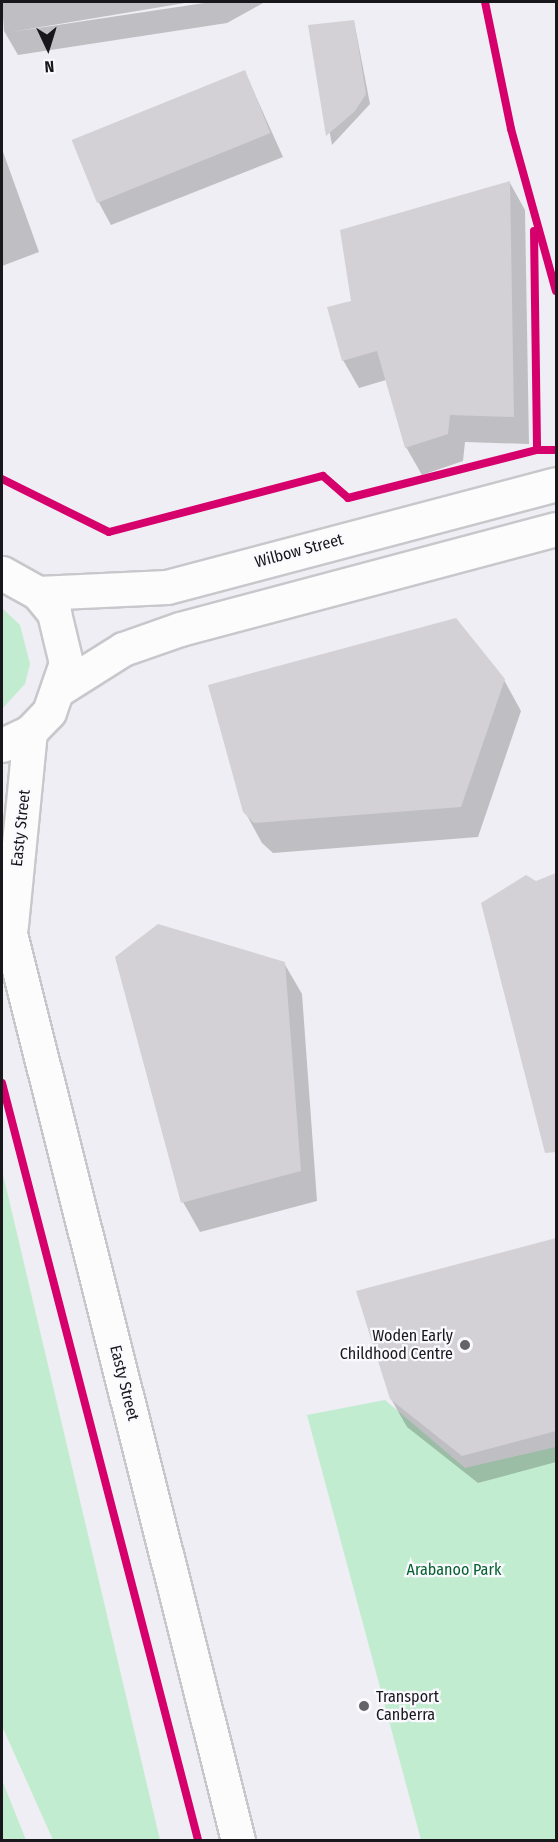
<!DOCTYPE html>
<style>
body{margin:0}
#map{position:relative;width:558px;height:1842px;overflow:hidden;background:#eeeef4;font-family:"Fira Sans Condensed",sans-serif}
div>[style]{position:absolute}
.green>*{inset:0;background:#c2eccf}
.shadow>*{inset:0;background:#0003}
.building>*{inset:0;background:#d3d1d5;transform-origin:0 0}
.roads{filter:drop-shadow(2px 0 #c8c8cc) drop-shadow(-2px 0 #c8c8cc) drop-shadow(0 2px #c8c8cc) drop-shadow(0 -2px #c8c8cc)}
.minor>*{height:33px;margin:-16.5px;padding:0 16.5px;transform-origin:16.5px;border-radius:16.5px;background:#fcfcfd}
.cycleway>*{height:8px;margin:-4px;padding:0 4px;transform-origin:4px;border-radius:4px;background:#d6006c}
.dots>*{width:16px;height:16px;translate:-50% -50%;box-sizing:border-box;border:3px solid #f9f9fe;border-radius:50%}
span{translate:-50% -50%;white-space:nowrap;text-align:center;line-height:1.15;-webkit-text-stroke:4.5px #f9f9fe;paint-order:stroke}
.street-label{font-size:16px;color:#18181c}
.poi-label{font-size:16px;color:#18181c}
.right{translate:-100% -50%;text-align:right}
.left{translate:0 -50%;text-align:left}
.park-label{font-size:16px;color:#05622f}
.frame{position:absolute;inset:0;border:3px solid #18181c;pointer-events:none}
.north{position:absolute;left:18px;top:18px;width:60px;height:60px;-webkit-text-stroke:4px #f9f9fe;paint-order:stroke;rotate:176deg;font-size:16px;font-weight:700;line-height:24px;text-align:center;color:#18181c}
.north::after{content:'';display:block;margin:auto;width:21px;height:27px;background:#18181c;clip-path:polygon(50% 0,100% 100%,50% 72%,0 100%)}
</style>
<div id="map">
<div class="green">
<i style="clip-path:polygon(2px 608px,20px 625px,30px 664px,25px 684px,2px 709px)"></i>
<i style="clip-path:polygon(2px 1170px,160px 1840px,53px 1840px,2px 1726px)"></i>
<i style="clip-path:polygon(385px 1400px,465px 1468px,556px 1447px,556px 1840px,421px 1840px,307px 1415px)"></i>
<i style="clip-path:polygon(2px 1780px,26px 1840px,2px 1840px)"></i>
</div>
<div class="shadow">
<i style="clip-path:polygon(2px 2px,191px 2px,11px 32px,211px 2px,265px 2px,227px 23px,18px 55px,4px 31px)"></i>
<i style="clip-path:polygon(354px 21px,370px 104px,332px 145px,310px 26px)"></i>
<i style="clip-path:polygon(245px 72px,283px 157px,111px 225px,98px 201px)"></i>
<i style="clip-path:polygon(2px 149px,39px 252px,2px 266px)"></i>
<i style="clip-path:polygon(510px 183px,525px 210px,529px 444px,465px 442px,463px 461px,422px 475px,406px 447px,386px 380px,359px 388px,343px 360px,352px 302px)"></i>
<i style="clip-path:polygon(504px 680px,521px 711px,478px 837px,273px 853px,262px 843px,245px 812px)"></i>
<i style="clip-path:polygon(526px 877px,556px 895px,553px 1139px)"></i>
<i style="clip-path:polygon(284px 963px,302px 994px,317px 1201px,200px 1232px,183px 1202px)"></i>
<i style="clip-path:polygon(556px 1239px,556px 1462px,478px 1483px,407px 1427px,391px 1399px,358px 1292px)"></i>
</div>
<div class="building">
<i style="clip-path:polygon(354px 20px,366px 94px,355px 111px,326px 136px,308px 25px)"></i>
<i style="left:245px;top:70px;width:68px;height:187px;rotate:68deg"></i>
<i style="clip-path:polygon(510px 181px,514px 417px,450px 415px,448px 434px,405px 448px,377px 351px,342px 361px,327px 307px,351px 301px,340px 230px)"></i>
<i style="clip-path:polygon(456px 618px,505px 679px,461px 807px,254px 823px,243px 812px,208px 685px)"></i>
<i style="clip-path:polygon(556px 873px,556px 1152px,545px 1153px,481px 903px,526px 875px,536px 881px)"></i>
<i style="clip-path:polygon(158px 924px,285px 962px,301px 1171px,181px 1203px,115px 957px)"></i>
<i style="clip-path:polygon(556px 1238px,556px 1431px,462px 1456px,390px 1399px,356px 1291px)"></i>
</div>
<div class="roads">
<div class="minor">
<i style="left:2px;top:573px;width:41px;rotate:29.1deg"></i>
<i style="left:38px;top:593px;width:26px;rotate:51deg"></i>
<i style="left:54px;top:613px;width:51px;rotate:76.5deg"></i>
<i style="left:66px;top:663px;width:52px;rotate:109.1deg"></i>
<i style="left:49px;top:712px;width:28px;rotate:134deg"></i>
<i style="left:30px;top:732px;width:31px;rotate:155deg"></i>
<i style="left:38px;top:593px;width:129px;rotate:-2.7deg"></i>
<i style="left:167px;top:587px;width:402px;rotate:-14.8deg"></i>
<i style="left:61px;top:688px;width:73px;rotate:-32.2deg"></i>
<i style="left:123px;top:649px;width:60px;rotate:-19.3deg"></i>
<i style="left:180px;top:629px;width:389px;rotate:-14.9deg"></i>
<i style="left:2px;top:902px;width:967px;rotate:75.88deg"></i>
<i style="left:11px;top:925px;width:194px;rotate:-84.4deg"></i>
</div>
</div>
<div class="cycleway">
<i style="left:485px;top:2px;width:130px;rotate:78.4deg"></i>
<i style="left:511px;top:129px;width:168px;rotate:74.5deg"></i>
<i style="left:534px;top:231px;width:219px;rotate:89.2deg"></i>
<i style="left:2px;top:479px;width:119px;rotate:26.4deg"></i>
<i style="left:109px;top:532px;width:221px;rotate:-14.7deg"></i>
<i style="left:323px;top:476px;width:33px;rotate:41deg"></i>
<i style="left:348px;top:498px;width:195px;rotate:-14.3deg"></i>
<i style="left:537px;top:450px;width:19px"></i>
<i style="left:2px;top:1083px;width:782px;rotate:75.48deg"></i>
</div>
<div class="dots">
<i style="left:465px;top:1345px;background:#636368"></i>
<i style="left:364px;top:1706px;background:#636368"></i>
</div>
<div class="street-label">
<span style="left:299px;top:551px;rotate:-15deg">Wilbow Street</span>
<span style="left:21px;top:828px;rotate:-84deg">Easty Street</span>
<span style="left:124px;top:1383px;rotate:76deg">Easty Street</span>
</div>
<div class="poi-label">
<span class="right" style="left:453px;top:1345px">Woden Early<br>Childhood Centre</span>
<span class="left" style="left:376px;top:1706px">Transport<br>Canberra</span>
</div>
<div class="park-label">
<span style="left:454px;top:1570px">Arabanoo Park</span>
</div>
<div class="frame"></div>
<div class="north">N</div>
</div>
